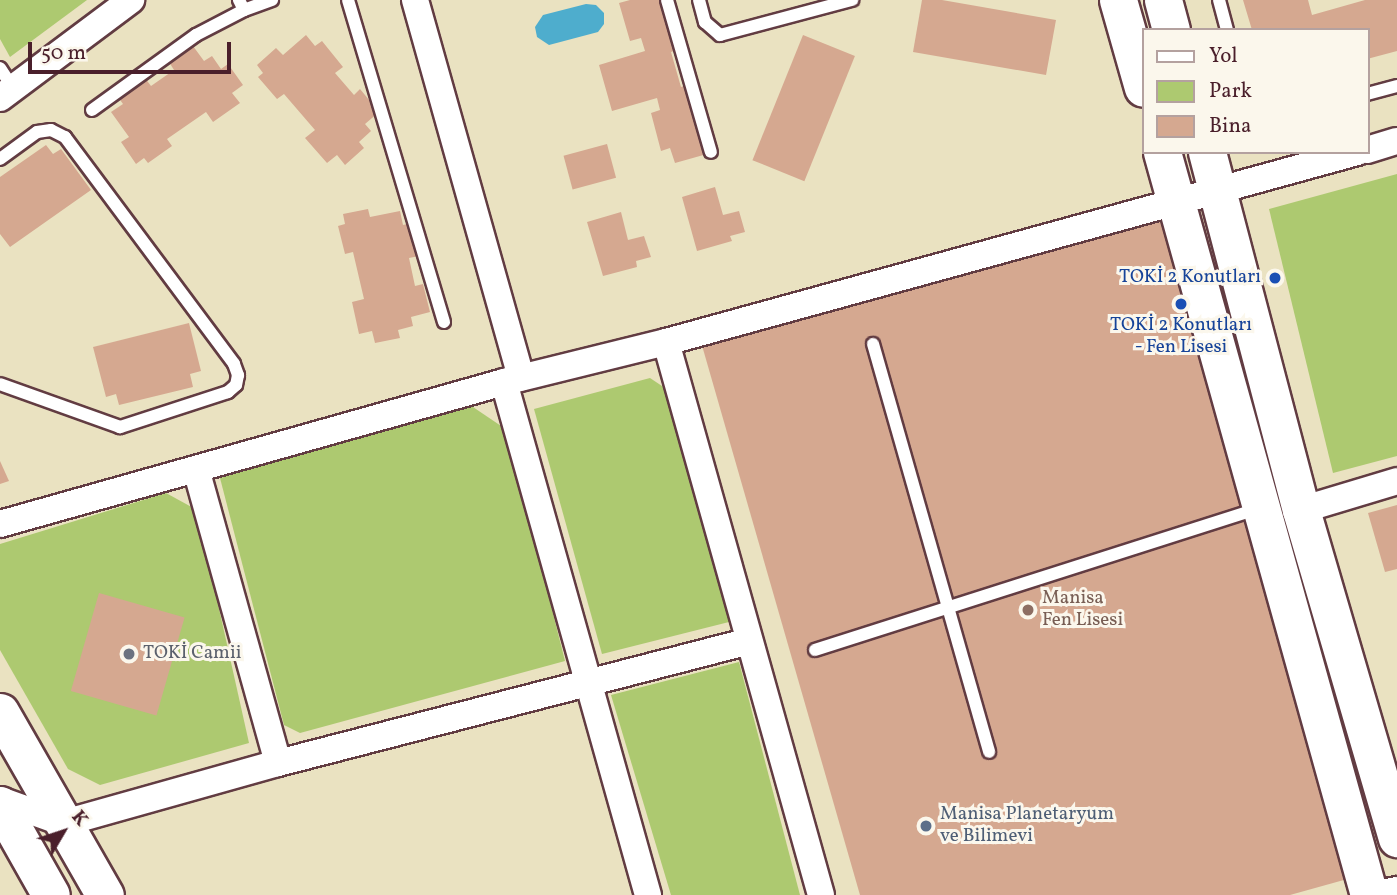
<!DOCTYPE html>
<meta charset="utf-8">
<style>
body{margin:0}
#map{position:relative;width:1397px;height:895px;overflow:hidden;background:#eae2c1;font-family:Vollkorn,serif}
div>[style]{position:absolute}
.green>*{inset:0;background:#adc970}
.water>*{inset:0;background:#4eadcd}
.building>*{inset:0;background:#d5a890;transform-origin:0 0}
.roads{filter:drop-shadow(2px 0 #623c42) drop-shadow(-2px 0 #623c42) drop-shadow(0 2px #623c42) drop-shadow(0 -2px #623c42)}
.lane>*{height:12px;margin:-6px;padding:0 6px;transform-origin:6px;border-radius:6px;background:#fff}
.street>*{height:26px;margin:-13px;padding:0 13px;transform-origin:13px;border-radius:13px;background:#fff}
.secondary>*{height:37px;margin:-18.5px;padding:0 18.5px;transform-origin:18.5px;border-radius:18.5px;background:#fff}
.dots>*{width:19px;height:19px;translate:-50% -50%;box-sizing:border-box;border:4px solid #fbf7ec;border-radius:50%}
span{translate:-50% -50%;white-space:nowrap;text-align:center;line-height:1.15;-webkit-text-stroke:6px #fbf7ec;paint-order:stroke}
.transit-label{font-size:19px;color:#164399}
.right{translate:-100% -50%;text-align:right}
.education-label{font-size:19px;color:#785e54}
.left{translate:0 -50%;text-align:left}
.worship-label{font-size:19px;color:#5b616d}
.service-label{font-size:19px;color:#4e5e75}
.legend{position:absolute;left:1142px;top:28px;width:228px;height:126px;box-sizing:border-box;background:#fbf7ec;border:2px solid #b4a19f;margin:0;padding:9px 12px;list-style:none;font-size:21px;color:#4a1f2b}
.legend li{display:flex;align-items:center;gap:14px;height:35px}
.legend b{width:35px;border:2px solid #b4a19f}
.north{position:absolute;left:28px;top:797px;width:70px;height:70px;-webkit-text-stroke:5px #fbf7ec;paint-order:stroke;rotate:51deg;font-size:19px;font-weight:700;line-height:28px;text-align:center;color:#4a1f2b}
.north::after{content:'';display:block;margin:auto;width:24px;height:32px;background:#4a1f2b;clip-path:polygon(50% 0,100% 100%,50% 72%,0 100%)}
.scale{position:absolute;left:28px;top:42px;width:203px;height:32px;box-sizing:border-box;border:4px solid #4a1f2b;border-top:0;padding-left:9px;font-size:21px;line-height:24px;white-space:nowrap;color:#4a1f2b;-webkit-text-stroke:5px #fbf7ec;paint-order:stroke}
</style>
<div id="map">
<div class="green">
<i style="clip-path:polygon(0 0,87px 0,10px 57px,0 39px)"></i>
<i style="clip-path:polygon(1397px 174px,1397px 456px,1333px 473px,1269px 209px)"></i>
<i style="clip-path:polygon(650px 378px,668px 390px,733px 621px,602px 654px,534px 409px)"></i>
<i style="clip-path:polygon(470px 405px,507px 430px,565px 661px,300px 733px,284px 725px,220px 478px)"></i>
<i style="clip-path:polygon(166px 493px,197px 510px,249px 743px,100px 785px,68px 769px,0 650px,0 544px)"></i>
<i style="clip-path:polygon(739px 662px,800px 895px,671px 895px,611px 695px)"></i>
</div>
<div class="water">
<i style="clip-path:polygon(586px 4px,596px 5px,604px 13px,604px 24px,598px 32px,549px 45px,537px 37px,535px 27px,543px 15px)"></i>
</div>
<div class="building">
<i style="clip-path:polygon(630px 0,662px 0,677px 50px,671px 52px,681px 87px,687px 85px,707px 154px,675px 163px,670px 148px,661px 151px,651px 113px,660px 110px,657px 98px,612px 111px,599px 65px,645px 51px,641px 38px,630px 41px,619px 3px)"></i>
<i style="clip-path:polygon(922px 0,942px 0,1056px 20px,1046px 75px,913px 52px)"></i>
<i style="clip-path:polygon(1243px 0,1308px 0,1312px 15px,1365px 0,1397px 0,1397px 51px,1367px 59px,1367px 30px,1252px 30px)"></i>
<i style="clip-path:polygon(306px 35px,315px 46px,322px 41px,343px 67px,335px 73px,354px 95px,360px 89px,379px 112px,365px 124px,371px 131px,359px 142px,364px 148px,345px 165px,337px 155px,327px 163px,305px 138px,315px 130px,284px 94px,277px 99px,258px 77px,263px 73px,257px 65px,276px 48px,283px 55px)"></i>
<i style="left:803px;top:35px;width:56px;height:135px;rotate:22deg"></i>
<i style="clip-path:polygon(193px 46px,204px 61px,212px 56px,221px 69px,228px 64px,243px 85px,232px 93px,240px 103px,213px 122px,206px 112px,167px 139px,172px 146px,148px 163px,144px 158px,136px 164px,121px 142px,129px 137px,111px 112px,123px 104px,118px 97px,145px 78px,151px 86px,174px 70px,169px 62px)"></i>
<i style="left:607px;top:144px;width:35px;height:45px;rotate:75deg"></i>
<i style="clip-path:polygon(46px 145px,53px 154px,61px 149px,91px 190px,10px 247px,0 234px,0 177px)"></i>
<i style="clip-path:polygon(715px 187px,723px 215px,739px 211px,745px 232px,730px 236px,732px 241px,697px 251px,682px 197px)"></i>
<i style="clip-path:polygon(368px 209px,370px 217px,400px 211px,403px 225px,411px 223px,419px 256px,409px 258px,415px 286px,423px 284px,430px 312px,411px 317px,413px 326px,398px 330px,400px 338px,375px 343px,372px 331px,359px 334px,352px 302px,364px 299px,353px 252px,345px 254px,338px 226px,345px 224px,343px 214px)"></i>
<i style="clip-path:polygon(1168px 211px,1351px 878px,1290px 895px,860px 895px,701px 342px)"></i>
<i style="clip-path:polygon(621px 212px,628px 240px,644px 236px,651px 257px,636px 261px,637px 267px,603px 276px,587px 222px)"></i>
<i style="clip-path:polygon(189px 323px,201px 371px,190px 374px,193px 387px,119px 405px,116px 394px,106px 397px,93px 347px)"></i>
<i style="clip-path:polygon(0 461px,9px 481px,0 484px)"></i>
<i style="clip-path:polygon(1397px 505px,1397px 569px,1385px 572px,1368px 513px)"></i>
<i style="left:99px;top:593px;width:89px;height:102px;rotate:16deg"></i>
</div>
<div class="roads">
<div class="lane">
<i style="left:239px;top:0;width:11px;rotate:63deg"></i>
<i style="left:244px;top:10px;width:30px;rotate:-20deg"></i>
<i style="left:348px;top:0;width:336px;rotate:73.4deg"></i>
<i style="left:667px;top:0;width:158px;rotate:73.9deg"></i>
<i style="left:699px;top:0;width:23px;rotate:75deg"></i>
<i style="left:705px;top:22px;width:20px;rotate:41deg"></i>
<i style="left:720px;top:35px;width:137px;rotate:-14.9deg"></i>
<i style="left:1219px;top:0;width:31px;rotate:75deg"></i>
<i style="left:0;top:68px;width:24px;rotate:57deg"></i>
<i style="left:1367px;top:94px;width:31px;rotate:-15deg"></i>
<i style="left:92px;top:110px;width:128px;rotate:-35.8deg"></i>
<i style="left:196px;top:35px;width:54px;rotate:-27.5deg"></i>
<i style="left:0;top:159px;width:46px;rotate:-36.1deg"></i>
<i style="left:37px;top:132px;width:14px;rotate:-8deg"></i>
<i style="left:51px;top:130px;width:16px;rotate:27deg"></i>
<i style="left:65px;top:137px;width:283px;rotate:53.3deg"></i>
<i style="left:234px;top:364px;width:12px;rotate:70deg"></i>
<i style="left:238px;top:375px;width:10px;rotate:101deg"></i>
<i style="left:236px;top:385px;width:11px;rotate:139deg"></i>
<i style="left:228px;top:392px;width:114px;rotate:162deg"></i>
<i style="left:120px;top:427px;width:127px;rotate:-160.3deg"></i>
<i style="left:873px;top:344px;width:424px;rotate:74.1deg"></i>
<i style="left:815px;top:650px;width:464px;rotate:-17.7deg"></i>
</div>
<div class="street">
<i style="left:415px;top:0;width:392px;rotate:74.3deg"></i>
<i style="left:0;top:98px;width:164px;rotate:-36.8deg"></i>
<i style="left:1367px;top:150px;width:31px;rotate:-17deg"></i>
<i style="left:666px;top:342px;width:574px;rotate:74.34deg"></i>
<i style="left:504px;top:382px;width:533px;rotate:74.32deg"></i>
<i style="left:196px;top:469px;width:305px;rotate:74.4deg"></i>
<i style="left:1301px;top:510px;width:100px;rotate:-16.8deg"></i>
<i style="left:0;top:524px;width:524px;rotate:-15.73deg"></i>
<i style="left:504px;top:382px;width:167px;rotate:-13.9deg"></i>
<i style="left:666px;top:342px;width:717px;rotate:-15.37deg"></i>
<i style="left:0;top:800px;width:68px;rotate:19.8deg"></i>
<i style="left:64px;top:823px;width:222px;rotate:-15.7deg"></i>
<i style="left:278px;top:763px;width:487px;rotate:-14.5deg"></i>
<i style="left:1373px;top:895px;width:25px;rotate:-12deg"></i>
</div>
<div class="secondary">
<i style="left:1118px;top:0;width:91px;rotate:74.1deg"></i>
<i style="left:1163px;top:0;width:31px;rotate:75deg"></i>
<i style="left:1162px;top:152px;width:771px;rotate:74.43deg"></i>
<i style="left:1207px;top:152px;width:370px;rotate:75.3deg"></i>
<i style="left:1301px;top:510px;width:342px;rotate:73.7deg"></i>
<i style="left:0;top:712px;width:211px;rotate:60.2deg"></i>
<i style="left:0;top:805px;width:103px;rotate:60.5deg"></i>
</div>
</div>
<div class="dots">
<i style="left:1275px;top:278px;background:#1a4fb4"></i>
<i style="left:1181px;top:304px;background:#1a4fb4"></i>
<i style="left:1028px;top:610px;background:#8d6e63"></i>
<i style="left:129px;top:654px;background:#6b7280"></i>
<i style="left:926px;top:826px;background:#5c6f8a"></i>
</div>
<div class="transit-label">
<span class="right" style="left:1261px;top:278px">TOKİ 2 Konutları</span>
<span style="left:1181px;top:337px">TOKİ 2 Konutları<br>- Fen Lisesi</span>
</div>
<div class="education-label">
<span class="left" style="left:1042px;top:610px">Manisa<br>Fen Lisesi</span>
</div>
<div class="worship-label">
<span class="left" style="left:143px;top:654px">TOKİ Camii</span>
</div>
<div class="service-label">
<span class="left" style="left:940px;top:826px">Manisa Planetaryum<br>ve Bilimevi</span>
</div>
<ul class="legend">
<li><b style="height:9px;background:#fff"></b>Yol</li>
<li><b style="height:19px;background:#adc970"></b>Park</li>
<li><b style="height:19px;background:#d5a890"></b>Bina</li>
</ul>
<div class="north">K</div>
<div class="scale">50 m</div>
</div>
